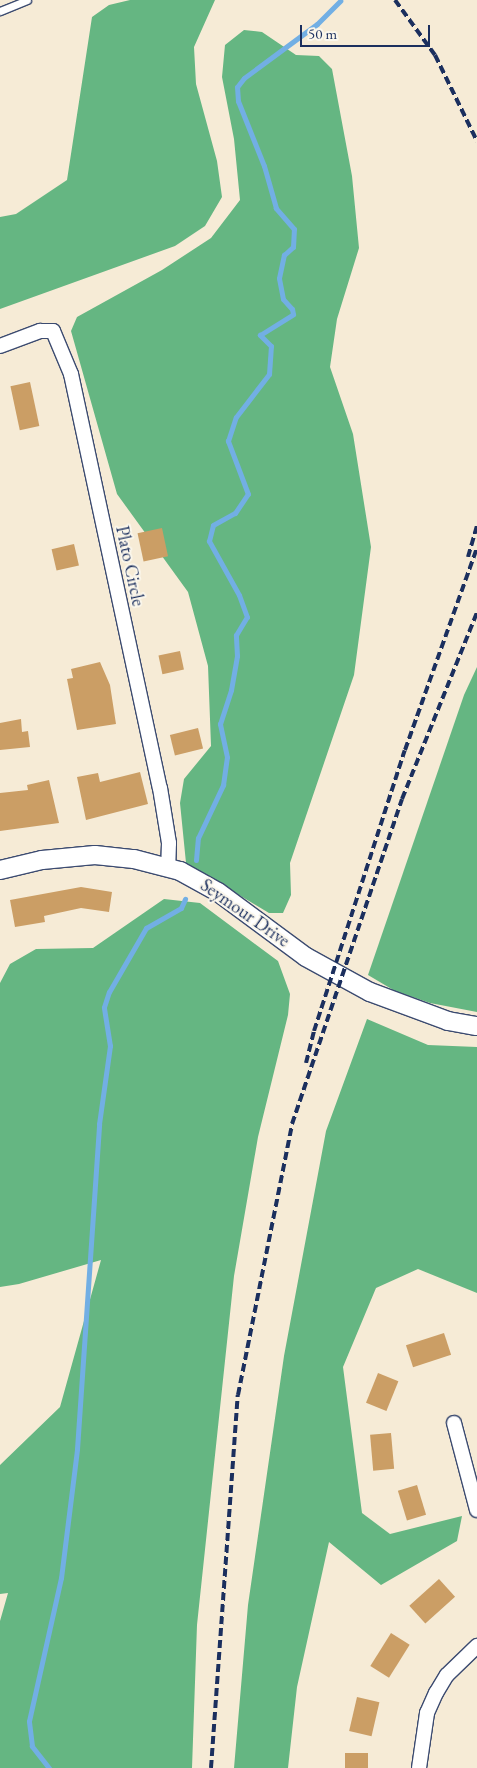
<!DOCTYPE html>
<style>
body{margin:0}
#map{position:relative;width:477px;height:1768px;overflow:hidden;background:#f6ebd6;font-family:"EB Garamond",serif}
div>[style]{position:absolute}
.forest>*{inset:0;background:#65b682}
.stream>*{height:5px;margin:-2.5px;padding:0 2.5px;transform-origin:2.5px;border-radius:2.5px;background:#72afe4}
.building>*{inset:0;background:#cb9e65;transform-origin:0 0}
.roads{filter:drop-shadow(1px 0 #3c4b70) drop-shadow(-1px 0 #3c4b70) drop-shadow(0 1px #3c4b70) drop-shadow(0 -1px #3c4b70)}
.service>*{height:7px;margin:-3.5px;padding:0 3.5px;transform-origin:3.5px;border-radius:3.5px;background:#fff}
.minor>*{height:14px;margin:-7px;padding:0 7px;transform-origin:7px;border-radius:7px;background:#fff}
.tertiary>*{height:18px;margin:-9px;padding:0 9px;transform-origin:9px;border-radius:9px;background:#fff}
.rail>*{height:4px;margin-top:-2px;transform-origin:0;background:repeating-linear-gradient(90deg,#1b2f5e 0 8px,transparent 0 12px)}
span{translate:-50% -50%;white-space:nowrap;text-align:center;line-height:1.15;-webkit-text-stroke:4px #fbf7ec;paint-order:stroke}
.street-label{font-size:18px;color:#1b2f5e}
.scale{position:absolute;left:300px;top:25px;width:130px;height:22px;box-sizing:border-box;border:2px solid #1b2f5e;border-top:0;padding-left:6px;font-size:15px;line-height:18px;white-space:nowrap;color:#1b2f5e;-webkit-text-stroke:4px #fbf7ec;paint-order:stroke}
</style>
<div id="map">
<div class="forest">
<i style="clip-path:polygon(130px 0,215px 0,194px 47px,196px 84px,217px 161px,222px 197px,205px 226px,175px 246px,0 309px,0 217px,16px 214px,67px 180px,92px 17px,109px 5px)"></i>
<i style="clip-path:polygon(244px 30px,262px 32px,296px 55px,319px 56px,332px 69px,352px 176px,359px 248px,337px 319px,330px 367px,353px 434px,371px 547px,354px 675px,290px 863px,291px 895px,283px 913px,269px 913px,186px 863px,180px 803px,184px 779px,211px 746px,208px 666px,188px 592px,117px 494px,71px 331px,77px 317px,162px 270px,211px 238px,240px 200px,234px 139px,222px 77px,225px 45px)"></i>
<i style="clip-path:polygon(477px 667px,477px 1012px,430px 1003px,395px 991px,368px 975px,464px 695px)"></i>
<i style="clip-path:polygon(164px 899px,200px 903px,278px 961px,290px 994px,288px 1015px,258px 1137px,234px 1276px,197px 1625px,192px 1768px,0 1768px,0 1621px,8px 1593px,0 1594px,0 1465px,60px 1407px,101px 1260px,19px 1284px,0 1287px,0 983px,10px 964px,36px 949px,93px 948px)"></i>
<i style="clip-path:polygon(367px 1019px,428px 1045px,477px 1047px,477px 1293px,418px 1269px,376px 1288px,343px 1367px,362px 1513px,390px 1534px,462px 1516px,457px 1541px,381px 1585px,329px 1542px,297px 1687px,288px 1768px,234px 1768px,248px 1605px,284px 1356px,326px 1131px)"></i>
</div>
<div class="stream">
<i style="left:196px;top:860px;width:22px;rotate:-85deg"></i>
<i style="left:198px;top:838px;width:59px;rotate:-64.7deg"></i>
<i style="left:223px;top:785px;width:28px;rotate:-82deg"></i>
<i style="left:227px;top:757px;width:34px;rotate:-102deg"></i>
<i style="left:220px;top:724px;width:36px;rotate:-72deg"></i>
<i style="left:231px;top:690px;width:35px;rotate:-80deg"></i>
<i style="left:237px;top:656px;width:21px;rotate:-93deg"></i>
<i style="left:236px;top:635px;width:21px;rotate:-59deg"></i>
<i style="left:247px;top:617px;width:23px;rotate:-110deg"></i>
<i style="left:239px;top:595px;width:62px;rotate:-119.1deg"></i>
<i style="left:209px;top:541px;width:16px;rotate:-76deg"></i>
<i style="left:213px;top:525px;width:25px;rotate:-29deg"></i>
<i style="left:235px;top:513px;width:23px;rotate:-56deg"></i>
<i style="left:248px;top:494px;width:57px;rotate:-110.7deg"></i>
<i style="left:228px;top:441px;width:25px;rotate:-72deg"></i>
<i style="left:236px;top:417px;width:54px;rotate:-52.5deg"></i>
<i style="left:269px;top:374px;width:28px;rotate:-86deg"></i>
<i style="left:271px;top:346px;width:16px;rotate:-135deg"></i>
<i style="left:260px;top:335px;width:39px;rotate:-32deg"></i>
<i style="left:293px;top:314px;width:5px;rotate:-101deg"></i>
<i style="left:292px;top:309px;width:13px;rotate:-132deg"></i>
<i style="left:283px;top:299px;width:21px;rotate:-101deg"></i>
<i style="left:279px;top:278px;width:24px;rotate:-78deg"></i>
<i style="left:284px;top:255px;width:12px;rotate:-42deg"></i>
<i style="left:293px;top:247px;width:18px;rotate:-87deg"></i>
<i style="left:294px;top:229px;width:28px;rotate:-131deg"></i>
<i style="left:276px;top:208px;width:44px;rotate:-105.9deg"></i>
<i style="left:264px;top:166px;width:70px;rotate:-111.8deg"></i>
<i style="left:238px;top:101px;width:14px;rotate:-94deg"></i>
<i style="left:237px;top:87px;width:11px;rotate:-52deg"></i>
<i style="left:244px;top:78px;width:91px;rotate:-36.5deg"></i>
<i style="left:317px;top:24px;width:33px;rotate:-45deg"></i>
<i style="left:49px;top:1768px;width:28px;rotate:-128deg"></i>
<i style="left:32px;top:1746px;width:25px;rotate:-97deg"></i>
<i style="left:29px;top:1721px;width:147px;rotate:-77.4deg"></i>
<i style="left:61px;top:1578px;width:130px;rotate:-82.9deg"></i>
<i style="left:77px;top:1449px;width:326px;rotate:-86.1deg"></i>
<i style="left:99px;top:1124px;width:79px;rotate:-82deg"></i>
<i style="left:110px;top:1046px;width:39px;rotate:-99deg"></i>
<i style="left:104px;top:1007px;width:16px;rotate:-72deg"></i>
<i style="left:109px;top:992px;width:74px;rotate:-60deg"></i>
<i style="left:146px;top:928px;width:40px;rotate:-29.7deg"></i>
<i style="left:181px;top:908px;width:10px;rotate:-66deg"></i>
</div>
<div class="building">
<i style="left:30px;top:382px;width:45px;height:20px;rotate:78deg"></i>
<i style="left:162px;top:528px;width:29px;height:25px;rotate:78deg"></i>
<i style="left:74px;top:544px;width:22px;height:23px;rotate:77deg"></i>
<i style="left:180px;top:651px;width:19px;height:22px;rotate:78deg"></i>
<i style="clip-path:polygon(100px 662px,110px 685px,116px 724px,77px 730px,67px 679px,73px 678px,71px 669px)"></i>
<i style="clip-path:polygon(21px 719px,22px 732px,28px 731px,30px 747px,0 750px,0 723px)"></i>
<i style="left:198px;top:728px;width:21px;height:29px;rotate:76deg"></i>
<i style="clip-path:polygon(140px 772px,148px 804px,86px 820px,77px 777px,98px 773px,100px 782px)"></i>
<i style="clip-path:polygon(49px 780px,59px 823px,0 831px,0 793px,28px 790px,27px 785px)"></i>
<i style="clip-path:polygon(81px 887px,112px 892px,109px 912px,81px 908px,44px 916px,45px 922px,15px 927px,10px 900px)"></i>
<i style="left:444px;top:1333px;width:23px;height:40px;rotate:72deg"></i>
<i style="left:378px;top:1373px;width:22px;height:32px;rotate:22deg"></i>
<i style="left:391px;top:1433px;width:36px;height:21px;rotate:85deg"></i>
<i style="left:417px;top:1485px;width:31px;height:20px;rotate:73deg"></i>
<i style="left:439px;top:1579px;width:24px;height:40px;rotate:48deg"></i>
<i style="left:391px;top:1633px;width:22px;height:39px;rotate:32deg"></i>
<i style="left:357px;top:1697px;width:23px;height:35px;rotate:13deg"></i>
<i style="left:368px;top:1753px;width:15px;height:23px;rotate:90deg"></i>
</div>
<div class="roads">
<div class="service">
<i style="left:0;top:11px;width:29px;rotate:-22deg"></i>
</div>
<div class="minor">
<i style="left:0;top:346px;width:43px;rotate:-20.6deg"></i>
<i style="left:40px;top:331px;width:13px"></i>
<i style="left:53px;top:331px;width:47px;rotate:67.3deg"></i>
<i style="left:71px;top:374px;width:423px;rotate:77.9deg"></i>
<i style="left:160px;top:788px;width:56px;rotate:80.7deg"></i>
<i style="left:169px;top:843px;width:25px;rotate:92deg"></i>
<i style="left:454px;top:1423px;width:90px;rotate:75.2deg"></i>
<i style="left:419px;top:1768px;width:56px;rotate:-81.7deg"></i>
<i style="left:427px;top:1713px;width:22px;rotate:-66deg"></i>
<i style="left:436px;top:1693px;width:21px;rotate:-59deg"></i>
<i style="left:447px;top:1675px;width:42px;rotate:-44deg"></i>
</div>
<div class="tertiary">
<i style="left:0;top:870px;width:43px;rotate:-13.4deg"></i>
<i style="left:42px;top:860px;width:53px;rotate:-5.4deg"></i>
<i style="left:95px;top:855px;width:39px;rotate:6deg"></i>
<i style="left:134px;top:859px;width:48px;rotate:14.6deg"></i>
<i style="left:180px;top:871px;width:43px;rotate:28.9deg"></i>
<i style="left:218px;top:892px;width:109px;rotate:36.5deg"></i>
<i style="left:306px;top:957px;width:73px;rotate:28.7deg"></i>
<i style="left:370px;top:992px;width:83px;rotate:20.4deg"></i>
<i style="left:448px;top:1021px;width:29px;rotate:10deg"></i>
</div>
</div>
<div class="rail">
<i style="left:395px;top:0;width:68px;rotate:54deg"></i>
<i style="left:435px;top:55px;width:96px;rotate:64deg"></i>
<i style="left:468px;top:557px;width:33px;rotate:-74deg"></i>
<i style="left:306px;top:1063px;width:33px;rotate:-76deg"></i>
<i style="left:314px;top:1031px;width:295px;rotate:-72.1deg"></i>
<i style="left:405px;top:750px;width:214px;rotate:-70.4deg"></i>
<i style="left:211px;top:1768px;width:374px;rotate:-85.9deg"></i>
<i style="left:238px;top:1395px;width:276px;rotate:-78.7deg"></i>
<i style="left:292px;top:1124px;width:343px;rotate:-71.3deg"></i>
<i style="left:402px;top:799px;width:201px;rotate:-68.1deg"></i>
</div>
<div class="street-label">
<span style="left:130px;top:566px;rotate:78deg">Plato Circle</span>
<span style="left:245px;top:913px;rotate:35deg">Seymour Drive</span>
</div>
<div class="scale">50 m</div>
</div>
